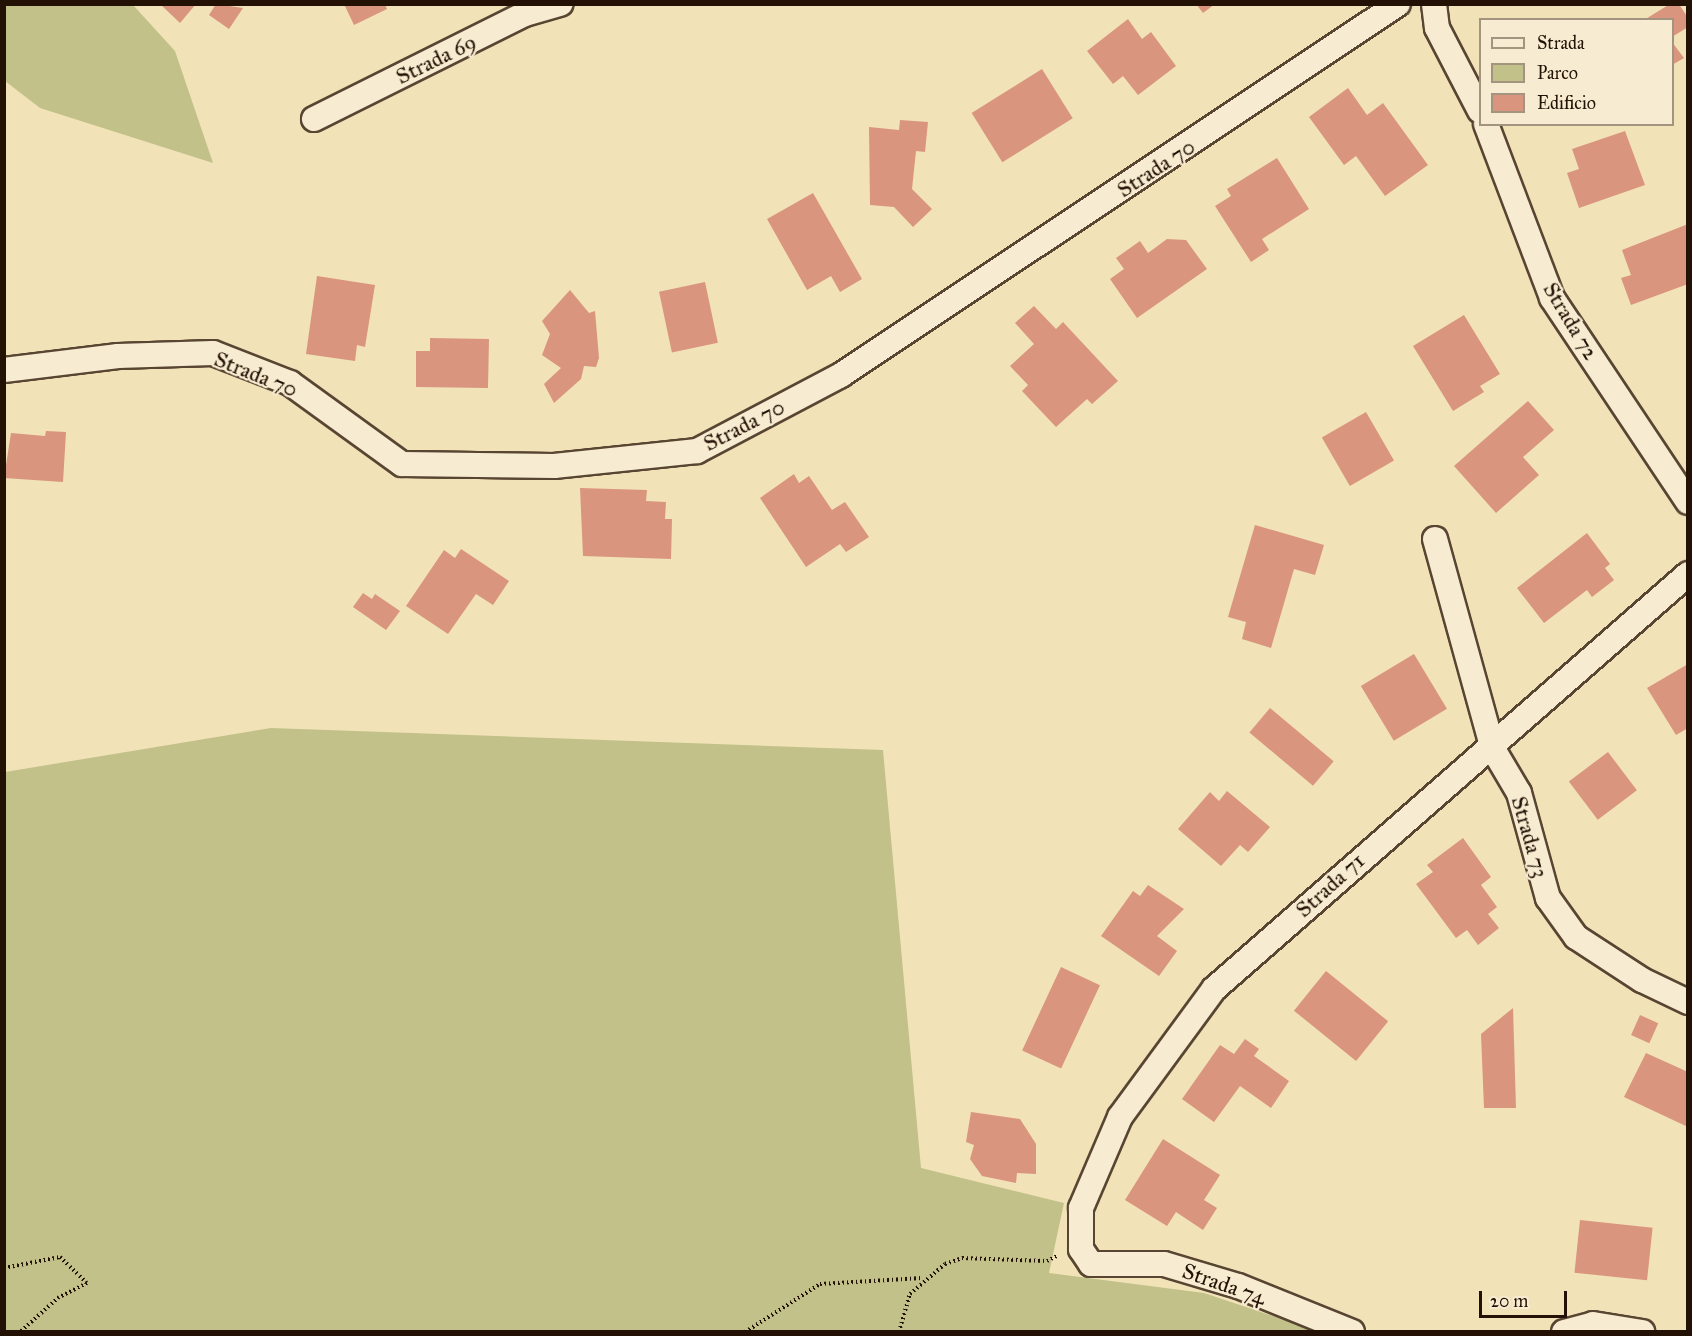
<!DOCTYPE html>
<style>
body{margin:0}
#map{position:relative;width:1692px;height:1336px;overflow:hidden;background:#f2e2b8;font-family:"IM FELL Great Primer",serif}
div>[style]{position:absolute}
.green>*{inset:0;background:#c2c189}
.building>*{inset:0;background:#d9957e;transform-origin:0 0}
.path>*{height:4px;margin-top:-2px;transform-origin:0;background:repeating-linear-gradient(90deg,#241105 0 1.5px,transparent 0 4.5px)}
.roads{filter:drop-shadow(2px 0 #584532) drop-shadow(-2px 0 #584532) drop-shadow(0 2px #584532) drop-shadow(0 -2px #584532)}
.street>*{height:24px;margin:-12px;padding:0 12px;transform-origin:12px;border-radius:12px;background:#f7ecd1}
span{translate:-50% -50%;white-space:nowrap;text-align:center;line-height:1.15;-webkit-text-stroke:4.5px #f7ecd1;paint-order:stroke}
.street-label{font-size:22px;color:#241105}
.frame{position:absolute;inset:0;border:6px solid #241105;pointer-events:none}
.legend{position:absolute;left:1479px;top:18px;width:195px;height:108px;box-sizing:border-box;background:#f7ecd1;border:2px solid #a3947f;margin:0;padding:8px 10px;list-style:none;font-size:18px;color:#241105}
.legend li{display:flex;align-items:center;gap:12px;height:30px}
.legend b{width:30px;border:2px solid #a3947f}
.scale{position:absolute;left:1479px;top:1291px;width:88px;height:27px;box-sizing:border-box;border:3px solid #241105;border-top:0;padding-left:8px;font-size:18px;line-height:21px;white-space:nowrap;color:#241105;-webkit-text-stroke:4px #f7ecd1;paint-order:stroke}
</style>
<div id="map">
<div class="green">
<i style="clip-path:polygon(4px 5px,133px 5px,175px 51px,213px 163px,40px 108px,5px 81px)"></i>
<i style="clip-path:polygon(271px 728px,883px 750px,921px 1168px,1064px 1203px,1049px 1273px,1204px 1293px,1318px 1331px,5px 1331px,5px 772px)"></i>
</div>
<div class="building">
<i style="clip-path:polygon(160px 4px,196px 4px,180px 23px)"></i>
<i style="clip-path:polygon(216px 4px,243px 8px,229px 29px,209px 15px)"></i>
<i style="clip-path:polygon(344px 4px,385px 4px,387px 9px,354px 25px)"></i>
<i style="clip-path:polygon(1196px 4px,1215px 4px,1203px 13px)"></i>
<i style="clip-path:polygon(1670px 4px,1679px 4px,1688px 18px,1688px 27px,1672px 37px,1672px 20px,1644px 20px)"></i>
<i style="clip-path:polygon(1128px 19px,1142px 39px,1151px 32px,1176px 66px,1138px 95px,1123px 76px,1113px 84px,1087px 51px)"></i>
<i style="clip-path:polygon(1672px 42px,1684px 58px,1672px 65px)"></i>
<i style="left:1042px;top:69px;width:58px;height:83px;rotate:58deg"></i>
<i style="clip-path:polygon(1348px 88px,1367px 115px,1383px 103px,1428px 165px,1385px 196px,1356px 156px,1344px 165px,1309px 117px)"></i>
<i style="clip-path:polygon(900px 120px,928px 122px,925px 152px,916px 151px,912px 189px,932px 209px,913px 227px,894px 207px,870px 205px,869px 127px,899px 130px)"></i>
<i style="clip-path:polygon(1625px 131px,1645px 185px,1579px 208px,1567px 173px,1579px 169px,1572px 149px)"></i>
<i style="clip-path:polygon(1277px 158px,1309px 209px,1262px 239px,1269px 250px,1251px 262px,1215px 206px,1231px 196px,1227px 189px)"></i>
<i style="clip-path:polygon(813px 193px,862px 279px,840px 292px,831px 276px,807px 290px,767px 219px)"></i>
<i style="clip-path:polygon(1688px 224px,1688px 284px,1631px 305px,1621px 278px,1631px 275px,1622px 250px)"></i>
<i style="clip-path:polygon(1167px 239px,1186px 240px,1207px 269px,1137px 318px,1110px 279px,1124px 269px,1116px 258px,1140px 241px,1148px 253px)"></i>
<i style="clip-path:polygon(317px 276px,375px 285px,365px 347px,357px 345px,355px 361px,306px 354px)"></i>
<i style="left:705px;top:282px;width:62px;height:47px;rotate:78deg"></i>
<i style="clip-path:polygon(570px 290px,589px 313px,595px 311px,599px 358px,596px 367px,584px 366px,581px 379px,554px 403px,544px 384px,561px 368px,542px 355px,550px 334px,542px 321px)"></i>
<i style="clip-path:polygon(1034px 306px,1056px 329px,1063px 322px,1118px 381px,1092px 404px,1087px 399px,1056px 427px,1022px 391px,1028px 385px,1010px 366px,1034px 344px,1015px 323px)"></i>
<i style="clip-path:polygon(1464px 315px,1500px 374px,1480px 386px,1484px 392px,1453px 411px,1413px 346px)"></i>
<i style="clip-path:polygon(430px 338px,489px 339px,488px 388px,416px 387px,416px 351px,430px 351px)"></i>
<i style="clip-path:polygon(1528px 401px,1554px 430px,1523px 457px,1539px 475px,1496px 513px,1454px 466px)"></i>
<i style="left:1366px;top:412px;width:56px;height:51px;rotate:60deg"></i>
<i style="clip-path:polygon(46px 431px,66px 432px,63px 482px,4px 478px,11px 433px,45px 436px)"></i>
<i style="clip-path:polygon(794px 474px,799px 483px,809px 476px,832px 510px,845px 502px,869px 537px,846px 552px,840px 544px,806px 567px,760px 498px)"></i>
<i style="clip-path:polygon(580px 488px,647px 490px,646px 501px,666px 502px,665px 519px,672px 519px,671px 559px,583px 556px)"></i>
<i style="clip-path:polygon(1255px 525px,1324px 545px,1315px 575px,1294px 569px,1271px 648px,1242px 639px,1246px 622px,1228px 617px)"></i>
<i style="clip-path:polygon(1587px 533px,1610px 564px,1605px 568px,1614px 580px,1592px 597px,1587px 590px,1544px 623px,1517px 588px)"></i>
<i style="clip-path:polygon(461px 549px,509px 581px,493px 605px,476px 594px,448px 634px,406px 606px,444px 550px,455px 558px)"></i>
<i style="clip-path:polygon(363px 593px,372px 599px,375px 594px,400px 611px,386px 630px,353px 607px)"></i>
<i style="left:1414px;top:654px;width:64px;height:62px;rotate:59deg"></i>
<i style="clip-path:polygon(1688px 664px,1688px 728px,1676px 735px,1647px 688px)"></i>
<i style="left:1270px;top:708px;width:83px;height:32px;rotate:40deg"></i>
<i style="left:1608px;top:752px;width:48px;height:49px;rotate:53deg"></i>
<i style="clip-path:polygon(1227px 791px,1270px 827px,1248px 852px,1240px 845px,1221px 866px,1178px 829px,1210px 792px,1219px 801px)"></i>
<i style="clip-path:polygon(1463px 838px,1491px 877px,1481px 885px,1497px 907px,1488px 914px,1499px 928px,1478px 945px,1467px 930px,1456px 938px,1416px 884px,1433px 872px,1427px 865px)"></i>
<i style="clip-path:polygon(1148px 885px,1184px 909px,1157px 936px,1177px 951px,1159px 976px,1101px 936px,1133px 891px,1140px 896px)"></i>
<i style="left:1061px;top:967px;width:43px;height:92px;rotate:25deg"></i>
<i style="left:1326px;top:971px;width:80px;height:51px;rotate:39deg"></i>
<i style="clip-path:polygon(1513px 1008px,1516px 1108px,1484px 1108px,1481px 1034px)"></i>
<i style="left:1640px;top:1015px;width:20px;height:22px;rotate:24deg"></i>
<i style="clip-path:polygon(1245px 1039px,1259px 1049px,1254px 1056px,1289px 1081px,1271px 1108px,1240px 1086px,1214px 1122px,1182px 1099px,1220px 1045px,1234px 1054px)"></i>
<i style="clip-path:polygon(1646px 1053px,1688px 1072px,1688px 1127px,1624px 1097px)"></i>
<i style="clip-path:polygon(971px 1112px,1020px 1119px,1036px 1144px,1036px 1174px,1017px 1173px,1016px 1183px,982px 1176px,970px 1159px,974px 1145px,966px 1142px)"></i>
<i style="clip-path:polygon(1163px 1139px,1220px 1175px,1204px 1200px,1217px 1208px,1203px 1230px,1176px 1212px,1167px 1226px,1125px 1200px)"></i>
<i style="left:1580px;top:1220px;width:73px;height:53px;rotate:6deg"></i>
</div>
<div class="path">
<i style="left:4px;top:1268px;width:57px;rotate:-11.1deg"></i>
<i style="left:60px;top:1257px;width:37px;rotate:44deg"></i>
<i style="left:87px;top:1283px;width:31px;rotate:153deg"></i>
<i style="left:59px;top:1297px;width:52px;rotate:138.1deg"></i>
<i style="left:745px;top:1332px;width:89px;rotate:-32.6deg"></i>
<i style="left:820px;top:1284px;width:102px;rotate:-3.4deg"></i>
<i style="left:899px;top:1332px;width:40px;rotate:-74deg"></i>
<i style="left:910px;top:1294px;width:46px;rotate:-40.6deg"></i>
<i style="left:945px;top:1264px;width:18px;rotate:-19deg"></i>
<i style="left:962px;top:1258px;width:85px;rotate:2deg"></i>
<i style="left:1047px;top:1261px;width:11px;rotate:-27deg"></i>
</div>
<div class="roads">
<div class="street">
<i style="left:1434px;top:4px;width:24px;rotate:83deg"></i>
<i style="left:1437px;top:28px;width:93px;rotate:62.6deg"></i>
<i style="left:314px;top:119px;width:236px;rotate:-26.5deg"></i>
<i style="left:525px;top:14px;width:37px;rotate:-16deg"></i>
<i style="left:1486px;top:124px;width:186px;rotate:69.2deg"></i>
<i style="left:1552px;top:298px;width:245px;rotate:56.3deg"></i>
<i style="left:4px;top:370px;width:115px;rotate:-7deg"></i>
<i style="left:118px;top:356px;width:95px;rotate:-1.8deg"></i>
<i style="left:213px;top:353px;width:83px;rotate:21.3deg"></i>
<i style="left:290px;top:383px;width:138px;rotate:35.9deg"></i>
<i style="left:402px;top:464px;width:152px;rotate:0.8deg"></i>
<i style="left:554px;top:466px;width:144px;rotate:-6deg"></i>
<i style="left:697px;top:451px;width:163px;rotate:-27.8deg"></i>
<i style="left:841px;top:375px;width:669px;rotate:-33.67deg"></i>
<i style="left:1435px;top:539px;width:218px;rotate:74.6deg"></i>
<i style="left:1493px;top:749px;width:51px;rotate:59.4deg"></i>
<i style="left:1519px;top:793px;width:109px;rotate:74.6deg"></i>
<i style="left:1548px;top:898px;width:48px;rotate:54.3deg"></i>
<i style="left:1576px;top:937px;width:79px;rotate:33.1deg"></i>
<i style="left:1642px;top:980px;width:51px;rotate:25.6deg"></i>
<i style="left:1352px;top:1332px;width:123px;rotate:-158deg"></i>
<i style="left:1238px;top:1286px;width:77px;rotate:-163.4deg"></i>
<i style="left:1164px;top:1264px;width:73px;rotate:180deg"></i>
<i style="left:1091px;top:1264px;width:18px;rotate:-124deg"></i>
<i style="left:1081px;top:1249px;width:41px;rotate:-90deg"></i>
<i style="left:1081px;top:1208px;width:99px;rotate:-66.8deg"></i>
<i style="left:1120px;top:1117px;width:159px;rotate:-53.7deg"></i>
<i style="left:1214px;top:989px;width:630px;rotate:-41.2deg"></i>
<i style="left:1564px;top:1332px;width:30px;rotate:-15deg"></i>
<i style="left:1593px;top:1324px;width:50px;rotate:9.3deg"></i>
</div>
</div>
<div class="street-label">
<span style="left:436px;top:59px;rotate:-26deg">Strada 69</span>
<span style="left:1156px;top:168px;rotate:-33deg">Strada 70</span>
<span style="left:1571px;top:321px;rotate:59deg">Strada 72</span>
<span style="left:256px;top:374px;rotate:22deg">Strada 70</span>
<span style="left:744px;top:425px;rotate:-27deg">Strada 70</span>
<span style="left:1530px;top:837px;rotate:74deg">Strada 73</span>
<span style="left:1330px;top:885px;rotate:-42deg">Strada 71</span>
<span style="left:1224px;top:1284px;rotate:19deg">Strada 74</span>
</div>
<div class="frame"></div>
<ul class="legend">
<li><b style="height:8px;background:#f7ecd1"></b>Strada</li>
<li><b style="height:16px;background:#c2c189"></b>Parco</li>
<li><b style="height:16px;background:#d9957e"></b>Edificio</li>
</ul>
<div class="scale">20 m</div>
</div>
